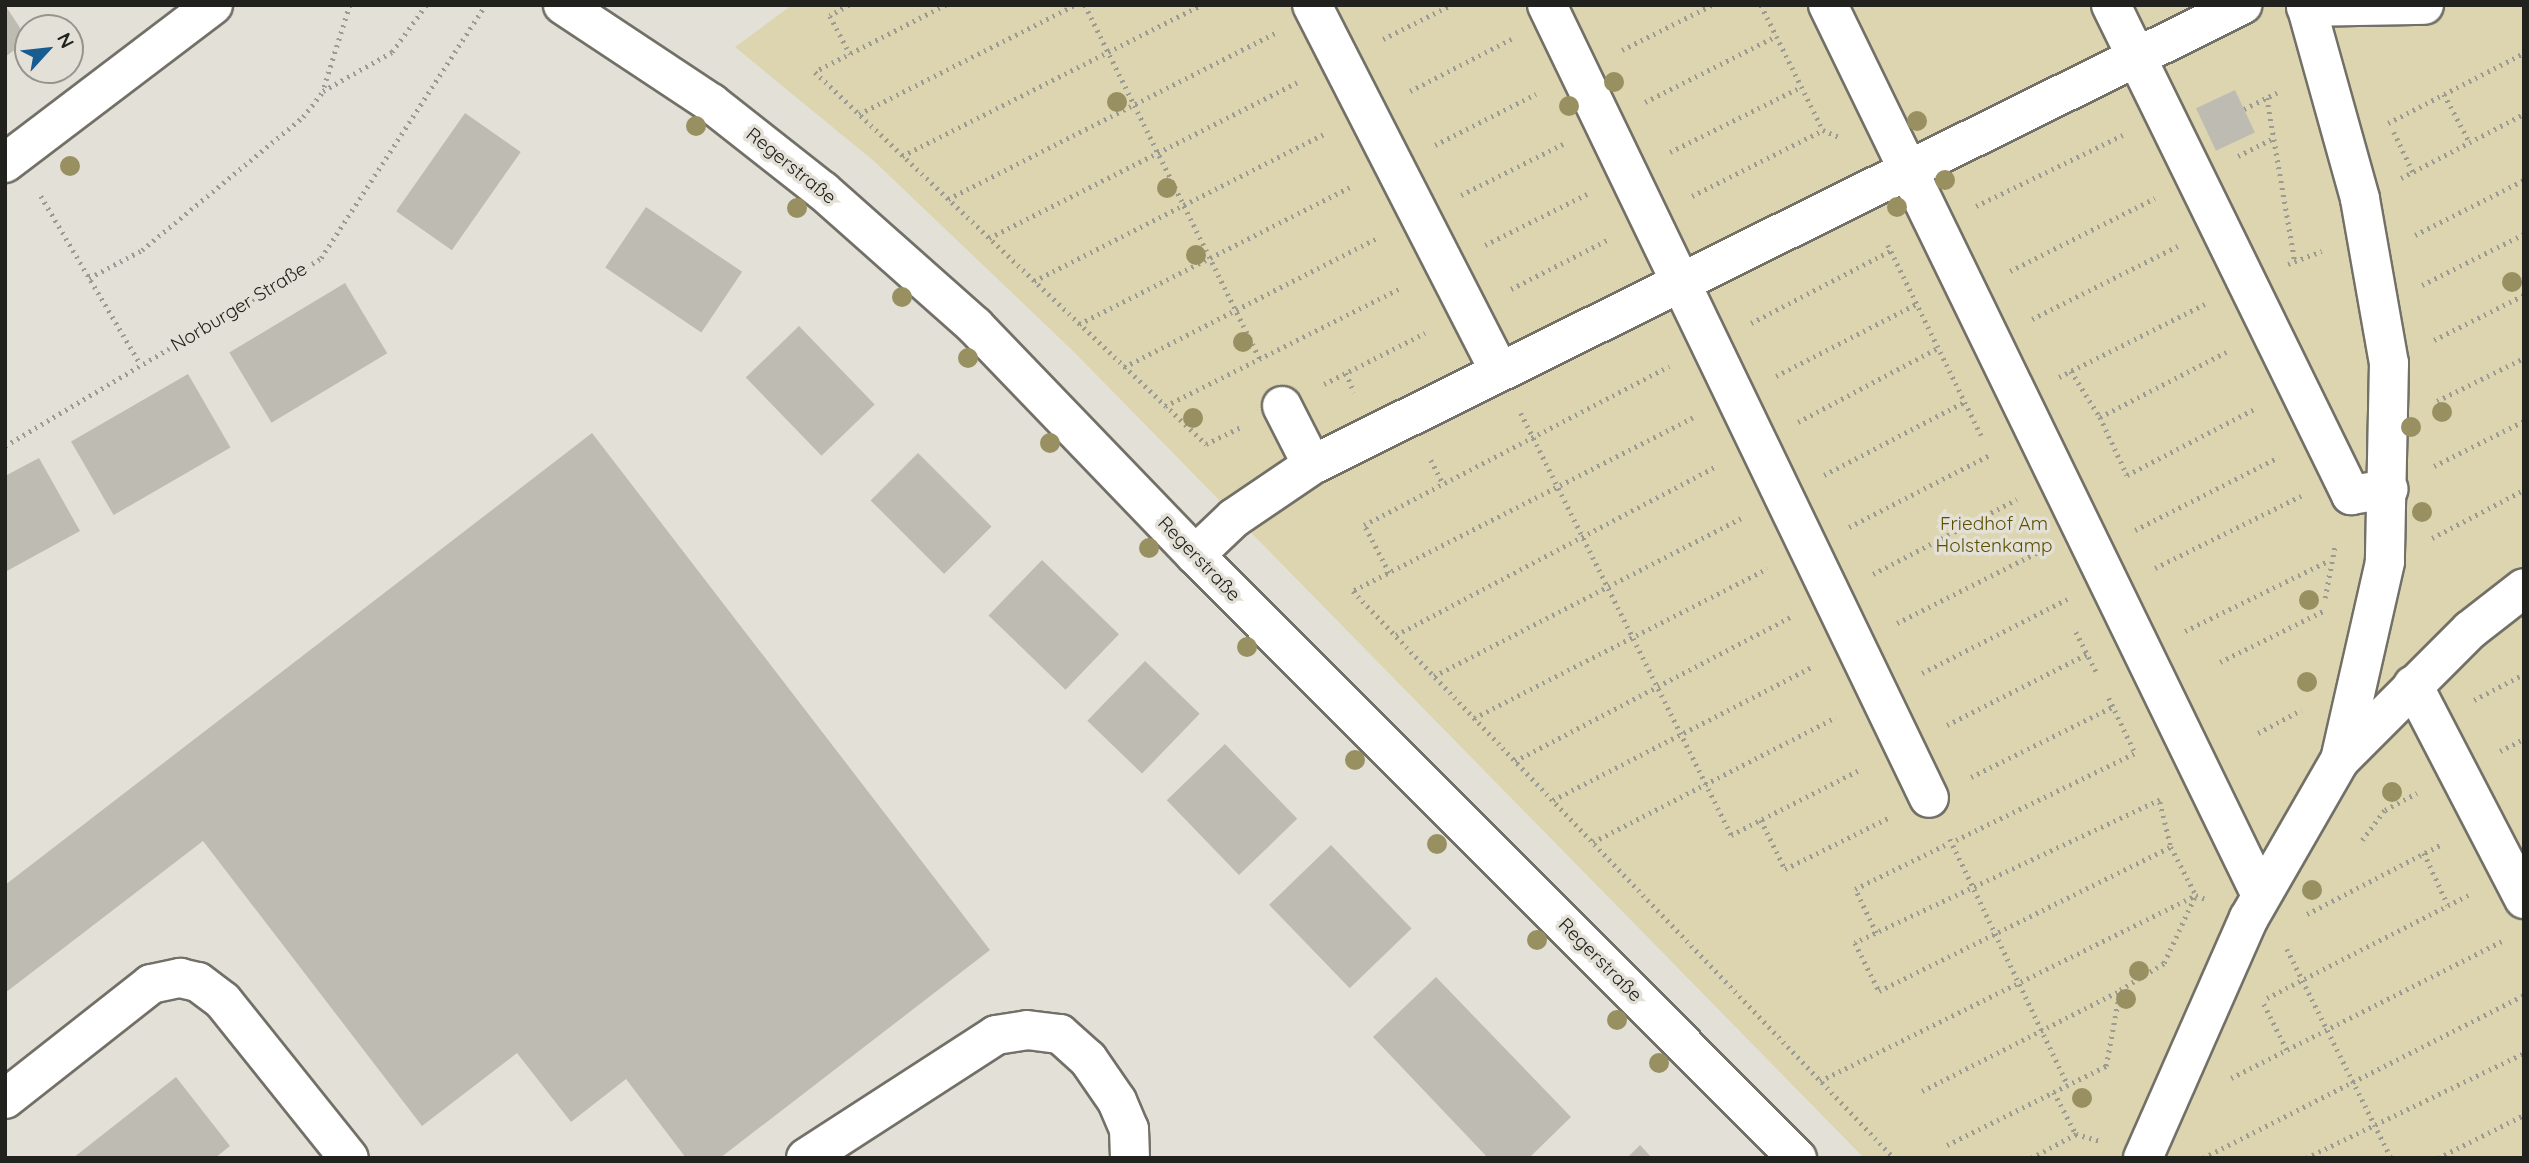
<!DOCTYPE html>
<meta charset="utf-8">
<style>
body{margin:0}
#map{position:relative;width:2529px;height:1163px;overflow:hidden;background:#e3e1d7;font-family:Quicksand,sans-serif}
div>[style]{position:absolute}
.green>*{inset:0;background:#ddd5af}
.building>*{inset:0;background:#bebcb2;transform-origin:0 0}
.path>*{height:4.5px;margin-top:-2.25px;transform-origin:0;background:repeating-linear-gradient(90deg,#9c9b93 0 2px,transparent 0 7px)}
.roads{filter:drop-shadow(2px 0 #727067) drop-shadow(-2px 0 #727067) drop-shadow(0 2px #727067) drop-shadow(0 -2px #727067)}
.minor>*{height:38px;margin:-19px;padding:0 19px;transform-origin:19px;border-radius:19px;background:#fff}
.trees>*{width:20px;height:20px;margin:-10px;border-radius:50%;background:#999061}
span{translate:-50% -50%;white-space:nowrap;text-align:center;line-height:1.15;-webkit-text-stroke:7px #e3e1d7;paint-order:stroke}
.street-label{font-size:19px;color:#21211d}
.park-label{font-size:19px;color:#5c4e00}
.frame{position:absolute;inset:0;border:7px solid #21211d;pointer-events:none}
.north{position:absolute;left:14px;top:14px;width:70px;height:70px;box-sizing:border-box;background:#e3e1d7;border:2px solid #95948d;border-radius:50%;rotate:63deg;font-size:19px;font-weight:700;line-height:28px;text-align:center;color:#21211d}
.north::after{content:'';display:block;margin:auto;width:24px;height:32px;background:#195c91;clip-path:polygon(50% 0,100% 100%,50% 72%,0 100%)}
</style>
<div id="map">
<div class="green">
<i style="clip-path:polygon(792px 5px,2524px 5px,2524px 1158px,1864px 1158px,1074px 352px,875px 162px,735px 47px)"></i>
</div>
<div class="building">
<i style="clip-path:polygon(5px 5px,28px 40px,5px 57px)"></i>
<i style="left:2235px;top:90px;width:47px;height:43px;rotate:65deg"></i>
<i style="left:465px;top:113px;width:68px;height:120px;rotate:35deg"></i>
<i style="left:646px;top:207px;width:116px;height:73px;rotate:34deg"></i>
<i style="left:345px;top:283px;width:82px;height:135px;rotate:59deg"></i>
<i style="left:799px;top:326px;width:109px;height:74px;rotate:46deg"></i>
<i style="left:188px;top:374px;width:85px;height:135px;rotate:60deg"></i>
<i style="clip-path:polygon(592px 433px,990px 950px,720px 1158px,686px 1158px,626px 1079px,571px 1122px,517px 1053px,422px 1126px,203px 841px,5px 993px,5px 885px)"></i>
<i style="left:918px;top:453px;width:104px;height:67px;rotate:45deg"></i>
<i style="clip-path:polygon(39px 458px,80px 531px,5px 572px,5px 476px)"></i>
<i style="left:1042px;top:560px;width:107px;height:77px;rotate:44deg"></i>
<i style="left:1145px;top:661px;width:76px;height:83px;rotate:44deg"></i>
<i style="left:1225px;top:744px;width:104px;height:81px;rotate:46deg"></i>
<i style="left:1331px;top:845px;width:116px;height:86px;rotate:46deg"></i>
<i style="clip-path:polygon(1436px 977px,1571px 1117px,1529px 1158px,1488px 1158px,1373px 1037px)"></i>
<i style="clip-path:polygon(176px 1077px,230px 1146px,215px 1158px,73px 1158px)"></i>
<i style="clip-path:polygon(1640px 1145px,1652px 1158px,1627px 1158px)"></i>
</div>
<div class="path">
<i style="left:350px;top:5px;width:90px;rotate:107.4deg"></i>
<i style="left:323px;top:91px;width:79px;rotate:-29.5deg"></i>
<i style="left:392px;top:52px;width:58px;rotate:-54.1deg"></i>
<i style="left:849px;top:5px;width:22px;rotate:150deg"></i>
<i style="left:830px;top:16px;width:43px;rotate:62.2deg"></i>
<i style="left:946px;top:5px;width:147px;rotate:152.9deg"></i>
<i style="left:815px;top:72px;width:540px;rotate:43.57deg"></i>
<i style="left:1206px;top:444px;width:39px;rotate:-26deg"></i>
<i style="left:1085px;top:5px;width:395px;rotate:63.7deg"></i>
<i style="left:1761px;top:5px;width:140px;rotate:63.6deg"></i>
<i style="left:1823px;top:130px;width:17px;rotate:24deg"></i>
<i style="left:1383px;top:39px;width:76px;rotate:-26.6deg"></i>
<i style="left:1622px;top:50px;width:101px;rotate:-26.6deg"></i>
<i style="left:1410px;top:91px;width:114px;rotate:-27.2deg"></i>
<i style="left:2444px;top:94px;width:55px;rotate:62deg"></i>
<i style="left:2267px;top:98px;width:165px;rotate:80.3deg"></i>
<i style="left:1645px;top:102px;width:147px;rotate:-26.7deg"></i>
<i style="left:2244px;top:109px;width:42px;rotate:-26.6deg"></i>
<i style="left:859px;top:114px;width:242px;rotate:-26.8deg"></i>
<i style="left:2388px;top:123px;width:153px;rotate:-27.2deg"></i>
<i style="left:2394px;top:132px;width:44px;rotate:64.6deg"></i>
<i style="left:1435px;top:145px;width:113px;rotate:-26.8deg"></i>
<i style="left:1670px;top:152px;width:146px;rotate:-26.4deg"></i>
<i style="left:902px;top:156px;width:335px;rotate:-26.8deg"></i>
<i style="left:2238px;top:156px;width:40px;rotate:-26.6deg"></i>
<i style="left:2401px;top:178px;width:139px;rotate:-27.5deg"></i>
<i style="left:1461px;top:195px;width:114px;rotate:-26.6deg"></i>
<i style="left:41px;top:196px;width:196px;rotate:59.4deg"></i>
<i style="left:1692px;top:196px;width:147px;rotate:-26.7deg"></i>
<i style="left:948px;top:199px;width:367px;rotate:-26.9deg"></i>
<i style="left:1976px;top:206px;width:163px;rotate:-25.8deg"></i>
<i style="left:2415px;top:235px;width:122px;rotate:-26.8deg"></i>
<i style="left:989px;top:238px;width:348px;rotate:-26.8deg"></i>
<i style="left:1485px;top:245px;width:114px;rotate:-26.6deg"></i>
<i style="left:1888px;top:245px;width:212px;rotate:63.9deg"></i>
<i style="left:2288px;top:264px;width:36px;rotate:-21deg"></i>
<i style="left:2010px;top:271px;width:162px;rotate:-26.7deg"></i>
<i style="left:89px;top:278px;width:60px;rotate:-27.8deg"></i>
<i style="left:142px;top:250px;width:209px;rotate:-39.6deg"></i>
<i style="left:303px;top:117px;width:33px;rotate:-52deg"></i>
<i style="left:1034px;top:281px;width:325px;rotate:-26.9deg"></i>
<i style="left:2422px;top:285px;width:114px;rotate:-26.6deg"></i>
<i style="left:1511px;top:289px;width:110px;rotate:-27deg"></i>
<i style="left:2032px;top:319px;width:163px;rotate:-26.6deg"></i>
<i style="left:1751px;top:323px;width:157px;rotate:-27.4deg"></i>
<i style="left:1079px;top:324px;width:306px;rotate:-26.8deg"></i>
<i style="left:2434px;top:340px;width:101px;rotate:-26.6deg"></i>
<i style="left:1124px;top:367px;width:286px;rotate:-27deg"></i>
<i style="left:2071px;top:371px;width:54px;rotate:57.8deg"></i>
<i style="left:2100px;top:417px;width:144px;rotate:-27.3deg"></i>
<i style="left:1346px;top:373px;width:21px;rotate:67deg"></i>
<i style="left:1776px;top:376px;width:157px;rotate:-27.2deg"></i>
<i style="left:2059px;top:377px;width:163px;rotate:-26.6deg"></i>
<i style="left:1324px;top:384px;width:113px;rotate:-26.8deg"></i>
<i style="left:2437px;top:401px;width:97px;rotate:-26.3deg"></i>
<i style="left:1165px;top:406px;width:266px;rotate:-26.6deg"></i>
<i style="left:1521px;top:413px;width:471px;rotate:63.5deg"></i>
<i style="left:1731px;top:835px;width:146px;rotate:-26.9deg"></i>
<i style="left:2100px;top:417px;width:64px;rotate:65deg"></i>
<i style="left:2127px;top:475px;width:145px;rotate:-27.4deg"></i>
<i style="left:1693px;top:418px;width:381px;rotate:153deg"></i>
<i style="left:1353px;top:591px;width:784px;rotate:46.34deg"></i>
<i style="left:1798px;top:422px;width:158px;rotate:-27.9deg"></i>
<i style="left:5px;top:446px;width:368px;rotate:-30.7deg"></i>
<i style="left:321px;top:258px;width:302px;rotate:-57deg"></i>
<i style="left:1431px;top:460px;width:27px;rotate:63deg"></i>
<i style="left:2434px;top:466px;width:101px;rotate:-26.6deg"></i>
<i style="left:1824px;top:475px;width:158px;rotate:-27.5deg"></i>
<i style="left:1849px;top:527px;width:158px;rotate:-27.1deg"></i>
<i style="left:2135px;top:530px;width:161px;rotate:-26.9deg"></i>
<i style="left:2432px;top:538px;width:104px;rotate:-27.6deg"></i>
<i style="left:2155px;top:568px;width:163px;rotate:-26.3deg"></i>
<i style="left:1389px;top:573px;width:54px;rotate:-117.5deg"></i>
<i style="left:1364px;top:525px;width:344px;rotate:-27.5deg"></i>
<i style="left:1873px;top:574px;width:162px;rotate:-27.5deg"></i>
<i style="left:2325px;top:598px;width:54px;rotate:-79.3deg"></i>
<i style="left:1897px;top:623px;width:162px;rotate:-26.7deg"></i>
<i style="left:2185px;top:631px;width:161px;rotate:-26.1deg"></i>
<i style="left:2076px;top:632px;width:44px;rotate:62.9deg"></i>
<i style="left:1396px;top:635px;width:363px;rotate:-27.8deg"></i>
<i style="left:2220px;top:662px;width:115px;rotate:-26.3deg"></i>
<i style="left:1922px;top:673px;width:163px;rotate:-27deg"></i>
<i style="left:1434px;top:676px;width:345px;rotate:-27.2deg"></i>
<i style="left:2109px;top:698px;width:61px;rotate:64.7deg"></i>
<i style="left:2474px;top:700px;width:56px;rotate:-27.5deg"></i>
<i style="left:1474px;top:718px;width:329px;rotate:-27deg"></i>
<i style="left:1947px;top:725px;width:157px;rotate:-26.9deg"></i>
<i style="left:2258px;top:733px;width:49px;rotate:-28.1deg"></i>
<i style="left:2500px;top:751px;width:27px;rotate:-27deg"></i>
<i style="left:1515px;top:761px;width:311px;rotate:-27.6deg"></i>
<i style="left:1971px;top:777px;width:157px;rotate:-26.4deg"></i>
<i style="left:1553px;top:800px;width:293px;rotate:-27.2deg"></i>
<i style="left:2160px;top:800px;width:337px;rotate:154.9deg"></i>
<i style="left:1855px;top:943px;width:54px;rotate:63.4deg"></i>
<i style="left:1879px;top:991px;width:326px;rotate:-26.3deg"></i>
<i style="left:2160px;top:802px;width:46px;rotate:76.3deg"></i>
<i style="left:2171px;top:847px;width:54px;rotate:62.5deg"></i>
<i style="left:2196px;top:895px;width:13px;rotate:23deg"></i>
<i style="left:1761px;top:820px;width:55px;rotate:63.9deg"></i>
<i style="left:1785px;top:869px;width:115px;rotate:-26.3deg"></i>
<i style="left:1950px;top:839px;width:273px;rotate:64.4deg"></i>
<i style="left:1956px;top:840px;width:199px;rotate:-25.9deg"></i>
<i style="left:2362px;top:840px;width:38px;rotate:-53deg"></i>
<i style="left:2385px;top:810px;width:36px;rotate:-28deg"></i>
<i style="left:1593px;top:842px;width:273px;rotate:-27.2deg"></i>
<i style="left:2424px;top:853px;width:57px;rotate:65.2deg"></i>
<i style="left:2307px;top:914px;width:152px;rotate:-27.4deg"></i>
<i style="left:1876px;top:933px;width:49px;rotate:-115.5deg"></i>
<i style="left:1855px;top:889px;width:100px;rotate:-26.1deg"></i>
<i style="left:2287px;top:949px;width:233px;rotate:63.5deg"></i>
<i style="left:2267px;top:998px;width:226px;rotate:-27.1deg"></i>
<i style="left:2264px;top:1004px;width:51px;rotate:63.4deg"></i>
<i style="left:2231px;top:1078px;width:306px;rotate:-26.8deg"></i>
<i style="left:1820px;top:1081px;width:419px;rotate:-26.3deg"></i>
<i style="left:1922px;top:1091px;width:221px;rotate:-26.9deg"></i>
<i style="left:2054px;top:1092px;width:47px;rotate:62.4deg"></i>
<i style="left:1947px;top:1145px;width:178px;rotate:-26.4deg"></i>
<i style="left:2106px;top:1066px;width:77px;rotate:-79.6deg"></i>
<i style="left:2120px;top:990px;width:52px;rotate:-31.5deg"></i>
<i style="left:2164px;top:963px;width:74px;rotate:-65.2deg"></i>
<i style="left:2031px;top:1158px;width:51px;rotate:-28.1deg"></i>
<i style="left:2076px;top:1134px;width:26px;rotate:16deg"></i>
<i style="left:2203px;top:1158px;width:360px;rotate:-26.9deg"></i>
<i style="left:2306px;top:1158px;width:242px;rotate:-25.7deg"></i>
<i style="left:2438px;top:1158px;width:96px;rotate:-26.6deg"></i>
</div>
<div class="roads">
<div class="minor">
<i style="left:563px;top:5px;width:178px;rotate:33.5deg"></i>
<i style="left:711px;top:103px;width:142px;rotate:38.2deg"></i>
<i style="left:823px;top:191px;width:203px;rotate:41.6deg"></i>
<i style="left:975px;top:326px;width:318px;rotate:46.1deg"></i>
<i style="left:1195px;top:555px;width:852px;rotate:45.05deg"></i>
<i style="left:1312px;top:5px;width:411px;rotate:62.9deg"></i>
<i style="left:1547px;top:5px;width:880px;rotate:64.28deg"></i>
<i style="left:1828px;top:5px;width:990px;rotate:64.06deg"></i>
<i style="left:2111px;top:5px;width:546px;rotate:63.9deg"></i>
<i style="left:2351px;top:495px;width:38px;rotate:-9deg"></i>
<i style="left:2306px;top:5px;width:201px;rotate:74.4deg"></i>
<i style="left:2360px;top:199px;width:167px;rotate:80deg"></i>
<i style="left:2389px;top:363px;width:199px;rotate:91.2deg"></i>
<i style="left:2385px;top:562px;width:203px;rotate:102.8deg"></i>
<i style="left:2306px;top:7px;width:118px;rotate:-1deg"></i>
<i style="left:5px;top:163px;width:261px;rotate:-37.2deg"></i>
<i style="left:1282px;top:406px;width:66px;rotate:63deg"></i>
<i style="left:1195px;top:555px;width:54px;rotate:-43.5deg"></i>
<i style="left:1234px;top:518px;width:94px;rotate:-34.2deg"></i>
<i style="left:1312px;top:465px;width:1038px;rotate:-26.32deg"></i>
<i style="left:2413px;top:685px;width:241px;rotate:62.6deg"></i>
<i style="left:5px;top:1099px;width:186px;rotate:-38.2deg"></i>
<i style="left:151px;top:984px;width:30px;rotate:-12deg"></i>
<i style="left:180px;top:978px;width:18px;rotate:13deg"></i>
<i style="left:198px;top:982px;width:31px;rotate:37deg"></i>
<i style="left:223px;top:1001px;width:201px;rotate:51.3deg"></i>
<i style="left:806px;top:1158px;width:226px;rotate:-32.9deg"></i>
<i style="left:996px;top:1035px;width:31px;rotate:-9deg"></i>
<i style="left:1027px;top:1030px;width:33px;rotate:7deg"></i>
<i style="left:1060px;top:1034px;width:38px;rotate:42deg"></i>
<i style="left:1088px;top:1059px;width:51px;rotate:55.4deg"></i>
<i style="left:1117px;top:1101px;width:30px;rotate:67deg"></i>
<i style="left:1129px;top:1129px;width:29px;rotate:88deg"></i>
<i style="left:2143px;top:1158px;width:262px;rotate:-66.2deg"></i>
<i style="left:2249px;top:918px;width:182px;rotate:-60.1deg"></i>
<i style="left:2340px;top:760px;width:184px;rotate:-45deg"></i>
<i style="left:2470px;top:630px;width:68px;rotate:-37.9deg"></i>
</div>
</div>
<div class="trees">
<i style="left:1614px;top:82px"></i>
<i style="left:1117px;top:102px"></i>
<i style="left:1569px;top:106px"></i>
<i style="left:1917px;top:121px"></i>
<i style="left:696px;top:126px"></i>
<i style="left:70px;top:166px"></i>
<i style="left:1945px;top:180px"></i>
<i style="left:1167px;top:188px"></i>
<i style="left:1897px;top:207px"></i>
<i style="left:797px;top:208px"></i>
<i style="left:1196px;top:255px"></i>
<i style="left:2512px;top:282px"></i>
<i style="left:902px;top:297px"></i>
<i style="left:1243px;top:342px"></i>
<i style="left:968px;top:358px"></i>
<i style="left:2442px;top:412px"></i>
<i style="left:1193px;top:418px"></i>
<i style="left:2411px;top:427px"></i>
<i style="left:1050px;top:443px"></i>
<i style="left:2422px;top:512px"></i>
<i style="left:1149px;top:548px"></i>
<i style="left:2309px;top:600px"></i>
<i style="left:1247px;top:647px"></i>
<i style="left:2307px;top:682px"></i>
<i style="left:1355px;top:760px"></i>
<i style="left:2392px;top:792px"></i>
<i style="left:1437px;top:844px"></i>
<i style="left:2312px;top:890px"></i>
<i style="left:1537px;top:940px"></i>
<i style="left:2139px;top:971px"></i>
<i style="left:2126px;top:999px"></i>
<i style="left:1617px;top:1020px"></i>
<i style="left:1659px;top:1063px"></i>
<i style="left:2082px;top:1098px"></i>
</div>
<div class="street-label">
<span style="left:791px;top:166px;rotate:39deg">Regerstraße</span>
<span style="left:239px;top:307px;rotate:-31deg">Norburger Straße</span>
<span style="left:1199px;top:559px;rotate:46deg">Regerstraße</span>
<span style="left:1600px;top:960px;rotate:45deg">Regerstraße</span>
</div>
<div class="park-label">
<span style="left:1994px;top:535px">Friedhof Am<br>Holstenkamp</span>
</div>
<div class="frame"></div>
<div class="north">N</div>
</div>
